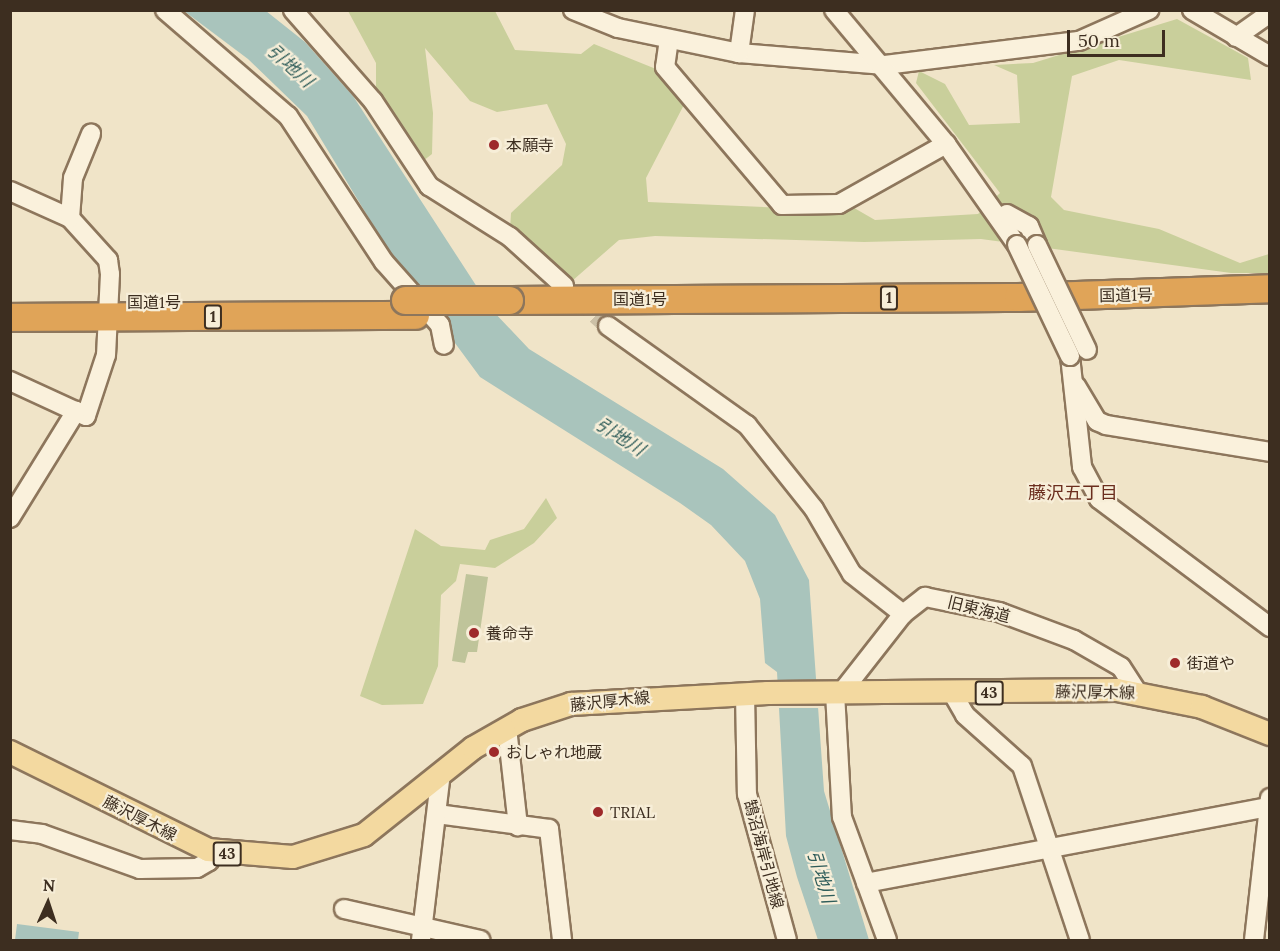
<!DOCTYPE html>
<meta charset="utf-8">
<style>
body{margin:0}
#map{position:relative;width:1280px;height:951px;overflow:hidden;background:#f0e4c8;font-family:Lora,"Noto Sans JP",serif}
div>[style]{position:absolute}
.green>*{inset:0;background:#c9cf9b}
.cemetery>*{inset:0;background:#bfc49a}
.water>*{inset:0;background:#a9c4bc}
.pier>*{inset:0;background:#f0e4c8;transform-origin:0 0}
.minor-tunnel>*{height:18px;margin-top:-9px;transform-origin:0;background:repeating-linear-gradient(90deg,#ccc0a6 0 18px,transparent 0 27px)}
.roads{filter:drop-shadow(2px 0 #8d765c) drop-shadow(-2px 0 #8d765c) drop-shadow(0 2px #8d765c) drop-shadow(0 -2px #8d765c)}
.minor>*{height:18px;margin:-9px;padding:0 9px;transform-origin:9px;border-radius:9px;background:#faf1dc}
.major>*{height:22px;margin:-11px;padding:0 11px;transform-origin:11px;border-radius:11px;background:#f3d9a0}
.highway>*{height:27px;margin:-13.5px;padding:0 13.5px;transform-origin:13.5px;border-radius:13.5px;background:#e0a458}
.bridges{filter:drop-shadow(2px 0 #8d765c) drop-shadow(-2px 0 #8d765c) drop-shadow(0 2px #8d765c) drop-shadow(0 -2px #8d765c)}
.minor-bridge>*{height:18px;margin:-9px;padding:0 9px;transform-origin:9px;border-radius:9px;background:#faf1dc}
.highway-bridge>*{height:27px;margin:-13.5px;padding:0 13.5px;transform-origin:13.5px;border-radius:13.5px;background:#e0a458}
.dots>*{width:16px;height:16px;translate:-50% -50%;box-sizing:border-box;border:3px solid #f7eed8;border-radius:50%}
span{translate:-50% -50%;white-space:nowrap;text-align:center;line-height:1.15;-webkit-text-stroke:4.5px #f7eed8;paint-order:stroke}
.shield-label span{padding:2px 4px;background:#f7eed8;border:2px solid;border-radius:4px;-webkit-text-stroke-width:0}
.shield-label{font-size:15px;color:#3d2e20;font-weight:700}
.poi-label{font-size:16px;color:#3d2e20}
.left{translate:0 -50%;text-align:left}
.street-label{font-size:16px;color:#3d2e20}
.water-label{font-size:18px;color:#2f5d5a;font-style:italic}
.neighbourhood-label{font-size:18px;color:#6b2e1e}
.frame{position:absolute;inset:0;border:12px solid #3d2e20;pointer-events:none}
.north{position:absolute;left:18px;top:873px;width:60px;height:60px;-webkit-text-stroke:4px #f7eed8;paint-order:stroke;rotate:3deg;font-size:16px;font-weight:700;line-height:24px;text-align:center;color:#3d2e20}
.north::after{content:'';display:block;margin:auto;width:21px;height:27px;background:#3d2e20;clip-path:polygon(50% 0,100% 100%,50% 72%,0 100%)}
.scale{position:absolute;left:1067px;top:30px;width:98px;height:27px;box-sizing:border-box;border:3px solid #3d2e20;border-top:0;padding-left:8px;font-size:18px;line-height:21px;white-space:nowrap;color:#3d2e20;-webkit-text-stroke:4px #f7eed8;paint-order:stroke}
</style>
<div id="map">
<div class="green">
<i style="clip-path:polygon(348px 11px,495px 11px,515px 50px,581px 54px,594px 44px,656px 69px,688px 97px,646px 178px,648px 202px,832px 210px,849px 205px,875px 220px,978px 214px,1000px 193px,916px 83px,919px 71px,945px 84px,969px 125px,1020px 123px,1017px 75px,994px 65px,1033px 63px,1177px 19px,1248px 58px,1251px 80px,1119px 60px,1072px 76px,1051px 197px,1064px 210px,1159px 229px,1240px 263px,1269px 254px,1269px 273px,1231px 273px,981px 239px,864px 242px,655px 236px,619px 240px,572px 281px,510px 230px,511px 213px,562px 165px,566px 144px,547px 104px,497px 112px,470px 101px,425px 48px,433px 113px,432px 154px,423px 161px,376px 96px,376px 63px)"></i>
<i style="clip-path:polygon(546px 498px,557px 518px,534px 543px,495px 568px,460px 564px,456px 581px,441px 595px,438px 666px,423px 704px,382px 705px,360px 696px,415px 529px,441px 546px,485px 550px,490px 540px,524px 529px)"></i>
</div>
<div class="cemetery">
<i style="clip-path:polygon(466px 574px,488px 577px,477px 652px,468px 652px,465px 663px,452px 661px)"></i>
</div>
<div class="water">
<i style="clip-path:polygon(184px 11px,266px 11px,305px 42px,353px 96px,492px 310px,529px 349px,723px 469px,775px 515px,809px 580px,824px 791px,869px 940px,818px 940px,797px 877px,786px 836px,777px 672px,765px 663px,760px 599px,745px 561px,711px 525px,680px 503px,480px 377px,396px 263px,307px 116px,248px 59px)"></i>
<i style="clip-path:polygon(17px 924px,79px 932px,78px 940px,15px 940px)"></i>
</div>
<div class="pier">
<i style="left:775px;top:680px;width:44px;height:28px"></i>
</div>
<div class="minor-tunnel">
<i style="left:576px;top:297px;width:43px;rotate:42.2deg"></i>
</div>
<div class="roads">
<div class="minor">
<i style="left:165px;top:10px;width:162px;rotate:40.8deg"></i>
<i style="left:288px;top:116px;width:175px;rotate:56.7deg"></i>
<i style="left:384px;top:262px;width:84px;rotate:48.4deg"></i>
<i style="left:440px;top:325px;width:20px;rotate:79deg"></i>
<i style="left:293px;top:10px;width:121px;rotate:48.7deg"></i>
<i style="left:373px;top:101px;width:102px;rotate:56.6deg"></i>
<i style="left:429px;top:186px;width:96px;rotate:32.2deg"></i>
<i style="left:510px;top:237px;width:73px;rotate:42.2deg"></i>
<i style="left:573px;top:10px;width:48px;rotate:21.8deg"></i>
<i style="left:618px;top:28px;width:124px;rotate:11.7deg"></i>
<i style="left:739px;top:53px;width:146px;rotate:4.7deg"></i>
<i style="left:885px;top:65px;width:195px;rotate:-7.1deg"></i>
<i style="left:1079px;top:41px;width:77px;rotate:-23.9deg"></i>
<i style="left:834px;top:10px;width:175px;rotate:50.1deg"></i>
<i style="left:946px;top:144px;width:123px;rotate:54.9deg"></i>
<i style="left:1192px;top:10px;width:91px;rotate:30.5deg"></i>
<i style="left:1236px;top:37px;width:42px;rotate:-35.2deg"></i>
<i style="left:669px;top:39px;width:28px;rotate:98deg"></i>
<i style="left:665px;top:67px;width:181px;rotate:49.7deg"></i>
<i style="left:782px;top:205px;width:57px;rotate:-1deg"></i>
<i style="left:839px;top:204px;width:123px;rotate:-29.3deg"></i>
<i style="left:739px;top:53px;width:43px;rotate:-82.1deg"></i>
<i style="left:10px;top:191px;width:66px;rotate:24.2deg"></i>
<i style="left:70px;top:218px;width:57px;rotate:47.9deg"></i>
<i style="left:108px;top:260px;width:14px;rotate:82deg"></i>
<i style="left:110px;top:274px;width:81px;rotate:92.8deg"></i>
<i style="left:106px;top:355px;width:64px;rotate:108.2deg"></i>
<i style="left:86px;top:416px;width:84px;rotate:-155.3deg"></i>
<i style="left:1007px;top:214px;width:25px;rotate:29deg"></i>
<i style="left:1029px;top:226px;width:21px;rotate:67deg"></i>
<i style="left:70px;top:218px;width:40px;rotate:-85.7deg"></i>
<i style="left:73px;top:178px;width:48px;rotate:-67.8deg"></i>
<i style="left:608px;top:326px;width:171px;rotate:35.5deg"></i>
<i style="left:747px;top:425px;width:107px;rotate:51.4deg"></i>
<i style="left:814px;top:509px;width:75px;rotate:59.7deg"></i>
<i style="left:852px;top:574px;width:65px;rotate:38.1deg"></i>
<i style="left:1070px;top:356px;width:112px;rotate:83.8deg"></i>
<i style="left:1082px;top:467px;width:36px;rotate:62deg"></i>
<i style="left:1099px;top:499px;width:214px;rotate:36.8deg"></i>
<i style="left:1076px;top:386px;width:41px;rotate:59deg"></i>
<i style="left:1097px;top:421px;width:10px;rotate:24deg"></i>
<i style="left:1106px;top:425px;width:166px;rotate:9.3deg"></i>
<i style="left:10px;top:518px;width:126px;rotate:-58.3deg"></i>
<i style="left:835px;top:693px;width:124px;rotate:86.8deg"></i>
<i style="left:842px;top:817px;width:131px;rotate:69.9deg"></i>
<i style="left:841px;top:693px;width:100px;rotate:-51.9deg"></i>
<i style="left:903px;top:614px;width:28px;rotate:-38deg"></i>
<i style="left:925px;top:597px;width:76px;rotate:11.5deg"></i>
<i style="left:999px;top:612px;width:80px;rotate:20.5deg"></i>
<i style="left:1074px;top:640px;width:54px;rotate:29.9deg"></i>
<i style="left:1121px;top:667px;width:30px;rotate:57deg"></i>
<i style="left:745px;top:694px;width:100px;rotate:88.9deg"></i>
<i style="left:747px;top:794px;width:151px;rotate:74.7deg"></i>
<i style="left:953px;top:694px;width:24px;rotate:60deg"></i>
<i style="left:965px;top:715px;width:76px;rotate:41.8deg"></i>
<i style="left:1022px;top:766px;width:183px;rotate:71.6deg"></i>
<i style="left:507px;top:728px;width:99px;rotate:83.6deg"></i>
<i style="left:437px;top:814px;width:113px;rotate:7.6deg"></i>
<i style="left:549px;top:829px;width:112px;rotate:83.3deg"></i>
<i style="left:10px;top:830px;width:32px;rotate:7deg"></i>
<i style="left:42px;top:834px;width:104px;rotate:19.7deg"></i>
<i style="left:140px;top:869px;width:57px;rotate:-1deg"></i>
<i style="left:197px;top:868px;width:14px;rotate:-30deg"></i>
<i style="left:209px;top:861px;width:10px;rotate:-79deg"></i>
<i style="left:866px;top:883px;width:409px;rotate:-10.7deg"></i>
<i style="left:344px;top:909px;width:140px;rotate:12.8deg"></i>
<i style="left:421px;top:940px;width:168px;rotate:-83.2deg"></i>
<i style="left:1254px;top:940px;width:143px;rotate:-83.6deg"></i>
</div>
<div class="major">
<i style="left:10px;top:752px;width:221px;rotate:26.3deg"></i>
<i style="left:208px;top:850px;width:85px;rotate:4.7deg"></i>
<i style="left:293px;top:857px;width:74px;rotate:-17.2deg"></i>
<i style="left:364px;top:835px;width:139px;rotate:-38.6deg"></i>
<i style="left:473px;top:748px;width:56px;rotate:-29.7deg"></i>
<i style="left:522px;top:720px;width:52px;rotate:-18.1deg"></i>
<i style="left:571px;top:704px;width:197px;rotate:-3.2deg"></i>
<i style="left:768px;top:693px;width:349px;rotate:-0.5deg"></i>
<i style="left:1117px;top:690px;width:87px;rotate:11.3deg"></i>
<i style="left:1202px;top:707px;width:73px;rotate:21.7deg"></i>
</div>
<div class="highway">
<i style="left:509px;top:300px;width:509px;rotate:-0.34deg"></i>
<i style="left:1018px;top:297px;width:252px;rotate:-2deg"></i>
<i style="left:10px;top:317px;width:405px;rotate:-0.3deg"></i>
</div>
</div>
<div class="bridges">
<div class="minor-bridge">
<i style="left:1017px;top:245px;width:123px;rotate:64.5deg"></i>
<i style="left:1037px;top:245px;width:116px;rotate:64.5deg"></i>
</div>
<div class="highway-bridge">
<i style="left:405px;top:300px;width:104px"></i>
</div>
</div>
<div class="dots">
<i style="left:494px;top:145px;background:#9e2a2b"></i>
<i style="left:474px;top:633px;background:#9e2a2b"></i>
<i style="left:1175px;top:663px;background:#9e2a2b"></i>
<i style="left:494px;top:752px;background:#9e2a2b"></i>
<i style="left:598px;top:812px;background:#9e2a2b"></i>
</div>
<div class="shield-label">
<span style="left:889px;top:298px">1</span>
<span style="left:213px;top:317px">1</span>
<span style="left:989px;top:693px">43</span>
<span style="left:227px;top:854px">43</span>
</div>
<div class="poi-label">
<span class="left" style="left:506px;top:145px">本願寺</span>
<span class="left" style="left:486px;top:633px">養命寺</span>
<span class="left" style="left:1187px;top:663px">街道や</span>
<span class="left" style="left:506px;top:752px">おしゃれ地蔵</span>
<span class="left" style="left:610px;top:812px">TRIAL</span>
</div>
<div class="street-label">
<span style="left:1126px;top:295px;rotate:-1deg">国道1号</span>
<span style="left:640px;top:299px">国道1号</span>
<span style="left:154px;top:302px">国道1号</span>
<span style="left:979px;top:609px;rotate:14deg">旧東海道</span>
<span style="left:1095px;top:692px;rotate:1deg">藤沢厚木線</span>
<span style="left:610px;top:701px;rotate:-6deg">藤沢厚木線</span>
<span style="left:140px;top:818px;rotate:27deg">藤沢厚木線</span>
<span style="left:764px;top:854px;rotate:75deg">鵠沼海岸引地線</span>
</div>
<div class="water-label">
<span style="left:290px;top:66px;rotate:42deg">引地川</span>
<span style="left:620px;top:437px;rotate:33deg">引地川</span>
<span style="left:821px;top:877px;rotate:73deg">引地川</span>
</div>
<div class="neighbourhood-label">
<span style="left:1073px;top:493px">藤沢五丁目</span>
</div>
<div class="frame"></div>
<div class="north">N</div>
<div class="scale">50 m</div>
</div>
